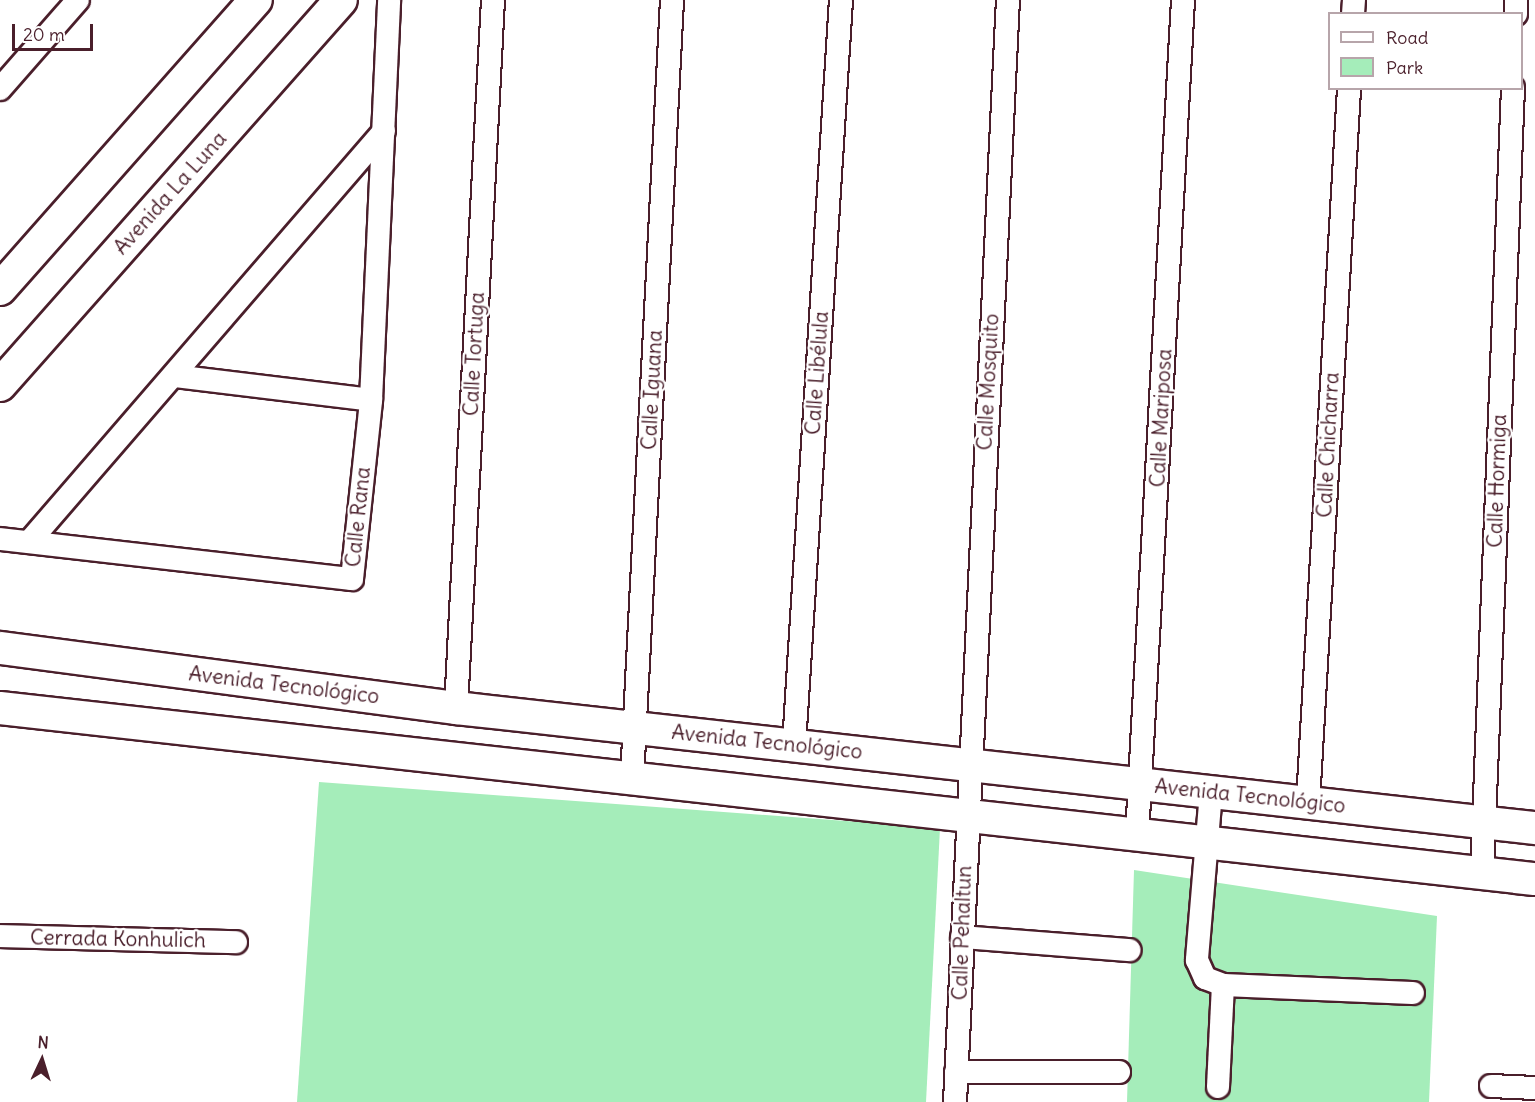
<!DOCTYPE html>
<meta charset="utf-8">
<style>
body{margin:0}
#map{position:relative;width:1535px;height:1102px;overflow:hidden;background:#fff;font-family:Delius,sans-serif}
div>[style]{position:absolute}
.green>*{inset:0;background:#a5edba}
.roads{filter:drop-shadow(2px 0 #4a1f2b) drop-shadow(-2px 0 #4a1f2b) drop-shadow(0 2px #4a1f2b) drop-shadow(0 -2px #4a1f2b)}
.street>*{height:22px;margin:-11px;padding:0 11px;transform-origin:11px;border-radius:11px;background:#fff}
.secondary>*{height:32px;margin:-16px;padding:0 16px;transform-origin:16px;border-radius:16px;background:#fff}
span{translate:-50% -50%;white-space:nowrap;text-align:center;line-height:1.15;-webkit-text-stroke:4.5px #fff;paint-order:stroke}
.street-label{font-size:21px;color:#4a1f2b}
.legend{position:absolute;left:1328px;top:12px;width:195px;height:78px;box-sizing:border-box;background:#fff;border:2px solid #b7a5aa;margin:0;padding:8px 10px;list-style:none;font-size:18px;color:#4a1f2b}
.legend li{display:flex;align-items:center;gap:12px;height:30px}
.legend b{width:30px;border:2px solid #b7a5aa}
.north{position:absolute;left:12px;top:1030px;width:60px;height:60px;-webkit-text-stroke:4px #fff;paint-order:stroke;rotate:4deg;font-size:16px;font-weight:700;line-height:24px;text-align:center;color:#4a1f2b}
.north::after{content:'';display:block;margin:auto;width:21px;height:27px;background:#4a1f2b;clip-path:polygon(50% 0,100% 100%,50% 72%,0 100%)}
.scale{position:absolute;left:12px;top:24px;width:81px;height:27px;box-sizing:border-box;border:3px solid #4a1f2b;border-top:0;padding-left:8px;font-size:18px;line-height:21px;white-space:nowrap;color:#4a1f2b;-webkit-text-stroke:4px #fff;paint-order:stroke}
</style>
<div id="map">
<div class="green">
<i style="clip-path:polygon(319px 782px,940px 828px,926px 1102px,297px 1102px)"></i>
<i style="clip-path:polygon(1134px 870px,1437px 916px,1429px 1102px,1127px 1102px)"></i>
</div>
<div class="roads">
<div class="street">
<i style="left:1353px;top:14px;width:14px;rotate:-86deg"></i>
<i style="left:1516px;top:14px;width:14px;rotate:-90deg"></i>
<i style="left:0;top:89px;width:118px;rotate:-48.8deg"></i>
<i style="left:174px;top:376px;width:198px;rotate:6.9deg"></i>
<i style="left:0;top:539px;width:354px;rotate:6.5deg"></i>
<i style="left:352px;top:579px;width:180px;rotate:-83.9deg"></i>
<i style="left:371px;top:400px;width:400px;rotate:-87.4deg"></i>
<i style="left:29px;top:542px;width:543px;rotate:-49.18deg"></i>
<i style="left:456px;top:708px;width:709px;rotate:-87.01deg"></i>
<i style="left:794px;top:745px;width:746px;rotate:-86.39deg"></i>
<i style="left:632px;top:779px;width:780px;rotate:-87.06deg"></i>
<i style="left:1211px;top:792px;width:169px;rotate:94.8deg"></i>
<i style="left:1197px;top:960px;width:20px;rotate:66deg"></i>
<i style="left:1205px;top:978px;width:19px;rotate:21deg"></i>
<i style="left:1223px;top:985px;width:190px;rotate:2.4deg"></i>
<i style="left:1308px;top:802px;width:715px;rotate:-86.71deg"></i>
<i style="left:1137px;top:836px;width:837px;rotate:-86.85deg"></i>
<i style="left:1482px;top:873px;width:786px;rotate:-87.74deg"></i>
<i style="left:0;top:936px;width:236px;rotate:1.5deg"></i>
<i style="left:962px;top:937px;width:168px;rotate:4.5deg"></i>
<i style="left:956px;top:1072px;width:163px"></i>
<i style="left:1491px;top:1086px;width:44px;rotate:2.6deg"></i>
<i style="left:1218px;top:1087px;width:102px;rotate:-87.2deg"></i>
<i style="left:955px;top:1102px;width:1103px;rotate:-87.25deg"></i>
</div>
<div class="secondary">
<i style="left:0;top:289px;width:386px;rotate:-48.5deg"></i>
<i style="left:0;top:385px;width:514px;rotate:-48.47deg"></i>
<i style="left:0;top:648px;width:460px;rotate:7.5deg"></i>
<i style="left:456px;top:708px;width:1086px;rotate:6.35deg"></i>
<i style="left:0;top:708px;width:1544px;rotate:6.36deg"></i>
</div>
</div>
<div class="street-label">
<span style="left:170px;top:193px;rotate:-48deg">Avenida La Luna</span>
<span style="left:474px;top:354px;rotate:-87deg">Calle Tortuga</span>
<span style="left:817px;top:373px;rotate:-86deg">Calle Libélula</span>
<span style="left:988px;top:382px;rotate:-87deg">Calle Mosquito</span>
<span style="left:652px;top:390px;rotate:-87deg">Calle Iguana</span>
<span style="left:1161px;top:418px;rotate:-87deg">Calle Mariposa</span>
<span style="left:1328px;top:445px;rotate:-87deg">Calle Chicharra</span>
<span style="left:1497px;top:481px;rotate:-88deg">Calle Hormiga</span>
<span style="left:358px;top:517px;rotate:-84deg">Calle Rana</span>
<span style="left:284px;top:685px;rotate:7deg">Avenida Tecnológico</span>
<span style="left:767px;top:742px;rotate:6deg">Avenida Tecnológico</span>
<span style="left:1250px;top:796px;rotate:6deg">Avenida Tecnológico</span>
<span style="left:962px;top:933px;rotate:-88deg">Calle Pehaltun</span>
<span style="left:118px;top:939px;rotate:1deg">Cerrada Konhulich</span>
</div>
<ul class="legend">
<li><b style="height:8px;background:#fff"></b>Road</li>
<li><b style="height:16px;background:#a5edba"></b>Park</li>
</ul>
<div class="north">N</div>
<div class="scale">20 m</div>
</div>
